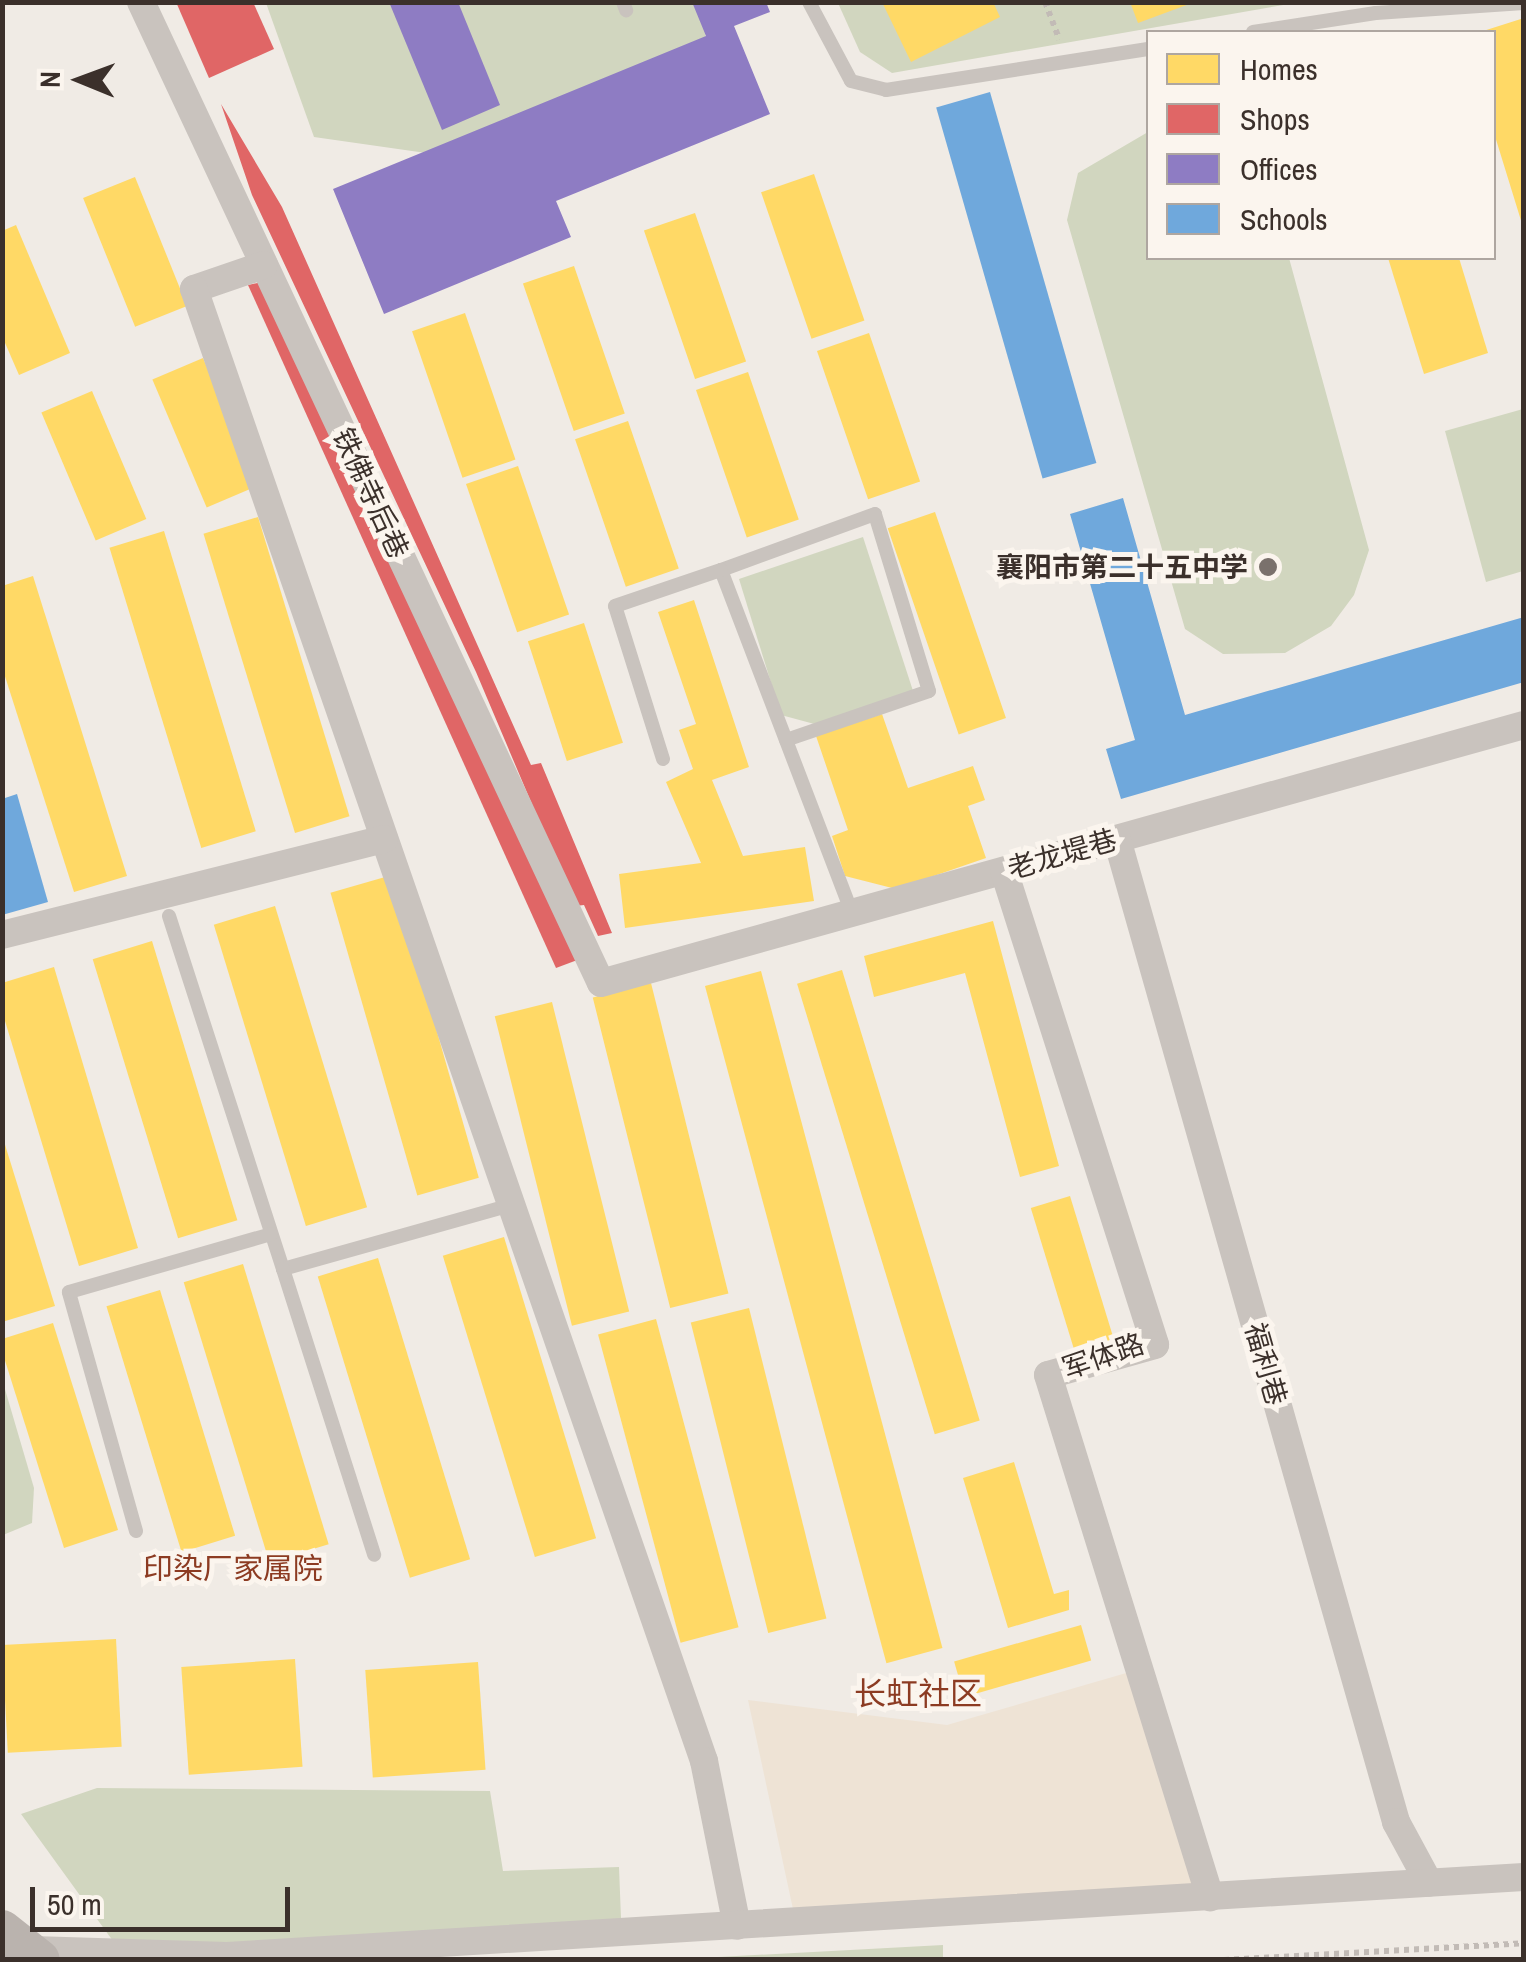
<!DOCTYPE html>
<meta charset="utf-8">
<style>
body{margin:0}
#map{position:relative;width:1526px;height:1962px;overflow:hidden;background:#f0ebe5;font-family:"Archivo Narrow","Noto Sans SC",sans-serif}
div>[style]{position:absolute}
.green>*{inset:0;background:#d1d6bf}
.plaza>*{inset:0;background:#eee3d5}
.homes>*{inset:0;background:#ffd966;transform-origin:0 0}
.shops>*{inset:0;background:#e06666}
.offices>*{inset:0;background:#8e7cc3}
.schools>*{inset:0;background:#6fa8dc;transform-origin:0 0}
.path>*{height:6px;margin-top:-3px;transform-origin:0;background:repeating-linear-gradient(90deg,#c2bbb6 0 5px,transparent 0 10px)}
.lane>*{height:14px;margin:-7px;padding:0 7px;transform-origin:7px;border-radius:7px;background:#c9c3be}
.street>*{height:28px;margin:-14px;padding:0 14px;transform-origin:14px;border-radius:14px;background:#c9c3be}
.secondary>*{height:40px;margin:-20px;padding:0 20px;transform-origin:20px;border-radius:20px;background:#bab3ae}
.dots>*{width:28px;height:28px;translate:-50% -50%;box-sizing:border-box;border:5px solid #fbf5ee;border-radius:50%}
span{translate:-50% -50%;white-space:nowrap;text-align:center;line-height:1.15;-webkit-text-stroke:10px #fbf5ee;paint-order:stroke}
.street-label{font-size:28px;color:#3b302b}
.poi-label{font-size:28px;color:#3b302b;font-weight:700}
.right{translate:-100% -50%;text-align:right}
.neighbourhood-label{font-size:30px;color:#8c3b22}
.quarter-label{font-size:32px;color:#8c3b22}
.frame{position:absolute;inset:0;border:5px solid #3b302b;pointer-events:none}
.legend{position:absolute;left:1146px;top:30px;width:350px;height:230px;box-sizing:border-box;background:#fbf5ee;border:2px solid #aea6a0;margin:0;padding:12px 18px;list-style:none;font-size:30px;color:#3b302b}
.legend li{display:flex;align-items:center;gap:20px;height:50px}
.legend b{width:50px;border:2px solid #aea6a0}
.north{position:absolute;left:30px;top:30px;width:100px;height:100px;-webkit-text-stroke:8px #fbf5ee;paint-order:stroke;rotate:271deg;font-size:28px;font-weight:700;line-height:40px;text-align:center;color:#3b302b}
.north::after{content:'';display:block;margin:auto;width:35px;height:45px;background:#3b302b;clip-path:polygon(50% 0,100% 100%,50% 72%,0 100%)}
.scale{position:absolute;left:30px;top:1887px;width:260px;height:45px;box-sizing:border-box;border:5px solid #3b302b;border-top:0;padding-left:12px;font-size:30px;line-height:35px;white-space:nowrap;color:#3b302b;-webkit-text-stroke:8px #fbf5ee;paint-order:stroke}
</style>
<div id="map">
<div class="green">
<i style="clip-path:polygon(266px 3px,709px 3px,702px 70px,475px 160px,314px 137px)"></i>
<i style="clip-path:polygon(838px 3px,1295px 3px,892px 73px,860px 52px)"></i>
<i style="clip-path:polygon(1148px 132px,1148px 258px,1289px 258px,1369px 550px,1354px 595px,1331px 626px,1285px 653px,1223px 654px,1185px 629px,1067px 220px,1078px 173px)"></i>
<i style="clip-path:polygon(1523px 409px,1523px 571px,1486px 582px,1445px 431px)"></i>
<i style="clip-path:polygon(863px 537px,914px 694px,818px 725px,781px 715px,739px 579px)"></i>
<i style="clip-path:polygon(2px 1379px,34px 1488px,32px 1523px,3px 1535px)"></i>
<i style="clip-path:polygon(97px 1788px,490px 1791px,503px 1871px,619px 1867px,622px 1944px,126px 1959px,21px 1814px)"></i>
<i style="clip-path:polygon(943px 1945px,943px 1959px,681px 1959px)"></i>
</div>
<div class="plaza">
<i style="clip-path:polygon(1140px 1669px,1210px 1897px,796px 1923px,748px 1700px,947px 1725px)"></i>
</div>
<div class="homes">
<i style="clip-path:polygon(882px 2px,993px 2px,1000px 17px,911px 62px)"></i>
<i style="clip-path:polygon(1130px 2px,1192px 2px,1192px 3px,1138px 23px)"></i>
<i style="clip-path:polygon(1524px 18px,1524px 227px,1523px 227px,1494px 133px,1494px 32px,1480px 32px)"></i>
<i style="left:814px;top:174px;width:155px;height:56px;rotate:71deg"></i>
<i style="left:135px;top:177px;width:139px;height:56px;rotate:68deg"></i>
<i style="left:695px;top:213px;width:157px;height:54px;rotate:71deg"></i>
<i style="clip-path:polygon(16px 225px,70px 353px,19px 375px,2px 336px,2px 231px)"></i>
<i style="clip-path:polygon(1388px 258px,1459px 258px,1488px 353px,1424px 374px)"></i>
<i style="left:574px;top:266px;width:156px;height:54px;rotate:71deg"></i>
<i style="left:465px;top:313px;width:155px;height:56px;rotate:71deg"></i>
<i style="left:869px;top:333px;width:157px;height:55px;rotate:71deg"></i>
<i style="left:203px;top:358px;width:139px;height:55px;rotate:67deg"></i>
<i style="left:748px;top:372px;width:156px;height:55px;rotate:71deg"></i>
<i style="left:92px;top:391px;width:139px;height:55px;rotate:67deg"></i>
<i style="left:628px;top:421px;width:156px;height:56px;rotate:71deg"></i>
<i style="left:518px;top:466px;width:157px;height:55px;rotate:71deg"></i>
<i style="left:935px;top:512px;width:218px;height:50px;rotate:71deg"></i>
<i style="left:258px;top:517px;width:313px;height:57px;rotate:73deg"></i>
<i style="left:164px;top:531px;width:314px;height:57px;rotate:73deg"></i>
<i style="clip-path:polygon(33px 576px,127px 876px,74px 892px,2px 667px,2px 586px)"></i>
<i style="clip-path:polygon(694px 600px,749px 767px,712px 780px,743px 856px,805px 847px,814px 901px,625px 928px,619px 874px,701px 863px,666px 782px,693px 769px,679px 730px,696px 724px,658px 612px)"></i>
<i style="left:584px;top:623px;width:126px;height:59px;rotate:72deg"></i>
<i style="clip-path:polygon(882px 714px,908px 788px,973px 766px,985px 800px,968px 806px,986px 858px,896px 889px,845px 876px,832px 836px,848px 830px,816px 736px)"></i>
<i style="left:392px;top:875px;width:315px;height:64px;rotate:74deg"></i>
<i style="left:275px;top:906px;width:315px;height:64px;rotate:73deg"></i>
<i style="clip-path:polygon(993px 921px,1059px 1166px,1020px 1177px,965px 973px,874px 997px,864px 956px)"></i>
<i style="left:152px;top:941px;width:292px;height:62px;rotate:73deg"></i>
<i style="clip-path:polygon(54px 967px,138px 1248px,79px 1266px,2px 1011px,2px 983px)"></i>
<i style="left:842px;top:970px;width:471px;height:47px;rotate:73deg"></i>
<i style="left:761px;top:971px;width:701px;height:58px;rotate:75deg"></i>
<i style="left:651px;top:983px;width:320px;height:60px;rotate:76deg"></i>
<i style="left:552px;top:1002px;width:319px;height:59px;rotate:76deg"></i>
<i style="clip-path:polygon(2px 1135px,55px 1306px,2px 1322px)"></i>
<i style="left:1070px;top:1196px;width:153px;height:41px;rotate:73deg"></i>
<i style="left:504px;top:1237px;width:315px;height:64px;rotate:73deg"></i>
<i style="left:378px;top:1258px;width:315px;height:63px;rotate:73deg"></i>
<i style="left:243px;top:1264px;width:293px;height:62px;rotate:73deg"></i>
<i style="left:160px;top:1290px;width:257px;height:56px;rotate:73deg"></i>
<i style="left:749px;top:1308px;width:320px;height:60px;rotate:76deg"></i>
<i style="left:656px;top:1319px;width:319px;height:60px;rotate:75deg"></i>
<i style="clip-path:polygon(53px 1323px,118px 1530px,64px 1548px,2px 1351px,2px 1339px)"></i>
<i style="clip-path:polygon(1014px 1462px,1054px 1594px,1069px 1590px,1069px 1610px,1008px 1628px,963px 1478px)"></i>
<i style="left:1081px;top:1625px;width:37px;height:132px;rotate:74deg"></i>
<i style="left:116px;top:1639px;width:108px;height:114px;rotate:87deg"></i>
<i style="left:295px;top:1659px;width:108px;height:114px;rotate:86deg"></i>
<i style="left:478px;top:1662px;width:108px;height:113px;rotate:86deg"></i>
</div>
<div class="shops">
<i style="clip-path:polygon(176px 2px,253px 2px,274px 49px,209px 78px)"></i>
<i style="clip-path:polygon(221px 104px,282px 207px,531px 765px,541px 763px,612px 933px,598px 936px,584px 905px,575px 906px,476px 672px,252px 195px)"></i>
<i style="clip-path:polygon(262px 282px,580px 959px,556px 968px,248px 285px)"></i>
</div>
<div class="offices">
<i style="clip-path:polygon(389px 2px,458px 2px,500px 105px,442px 130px)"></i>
<i style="clip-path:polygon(692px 2px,766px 2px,770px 12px,734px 26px,770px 114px,556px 201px,571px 237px,384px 314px,333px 189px,706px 36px)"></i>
</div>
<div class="schools">
<i style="left:990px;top:92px;width:386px;height:56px;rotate:74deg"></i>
<i style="clip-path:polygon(1123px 498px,1185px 715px,1524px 617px,1524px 682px,1121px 799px,1106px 749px,1135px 740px,1070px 514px)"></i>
<i style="clip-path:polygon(17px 794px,48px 902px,2px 915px,2px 799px)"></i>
</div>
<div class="path">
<i style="left:1045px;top:2px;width:40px;rotate:69deg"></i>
<i style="left:1224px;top:1960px;width:300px;rotate:-3.2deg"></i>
</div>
<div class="lane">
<i style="left:623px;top:2px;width:9px;rotate:69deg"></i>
<i style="left:809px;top:2px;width:89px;rotate:62deg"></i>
<i style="left:851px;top:81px;width:36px;rotate:14deg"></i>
<i style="left:886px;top:90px;width:265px;rotate:-8.9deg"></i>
<i style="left:1253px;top:32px;width:124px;rotate:-8.8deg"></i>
<i style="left:1376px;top:13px;width:148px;rotate:-3.9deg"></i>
<i style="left:786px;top:740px;width:151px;rotate:-18.9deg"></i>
<i style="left:929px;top:691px;width:185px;rotate:-107deg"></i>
<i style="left:875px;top:514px;width:164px;rotate:160deg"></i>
<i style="left:721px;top:570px;width:367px;rotate:69.1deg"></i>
<i style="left:663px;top:759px;width:160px;rotate:-107.4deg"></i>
<i style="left:615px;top:606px;width:112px;rotate:-18.8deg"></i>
<i style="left:169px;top:916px;width:371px;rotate:72.1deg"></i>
<i style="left:283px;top:1269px;width:237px;rotate:-15.7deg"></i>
<i style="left:283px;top:1269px;width:300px;rotate:72.3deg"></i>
<i style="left:136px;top:1531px;width:248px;rotate:-105.7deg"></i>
<i style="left:69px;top:1292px;width:210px;rotate:-16deg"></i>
</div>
<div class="street">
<i style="left:141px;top:2px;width:1083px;rotate:64.88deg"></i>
<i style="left:601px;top:983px;width:958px;rotate:-15.62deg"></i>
<i style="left:264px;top:265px;width:74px;rotate:161.1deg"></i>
<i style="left:194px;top:289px;width:1558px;rotate:70.89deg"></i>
<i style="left:704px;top:1761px;width:168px;rotate:78.7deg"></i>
<i style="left:1117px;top:839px;width:1022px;rotate:74.15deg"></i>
<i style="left:1396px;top:1822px;width:69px;rotate:61.6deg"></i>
<i style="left:1004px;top:871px;width:497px;rotate:72.3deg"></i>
<i style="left:1155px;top:1345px;width:111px;rotate:164.3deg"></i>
<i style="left:1048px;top:1375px;width:547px;rotate:72.76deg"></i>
<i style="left:2px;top:935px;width:394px;rotate:-14.1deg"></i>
<i style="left:33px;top:1950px;width:194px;rotate:1.8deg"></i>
<i style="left:227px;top:1956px;width:1299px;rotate:-3.49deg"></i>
</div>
<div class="secondary">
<i style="left:2px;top:1930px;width:48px;rotate:38.3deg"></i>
</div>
<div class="dots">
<i style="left:1268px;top:567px;background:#7a716c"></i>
</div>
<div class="street-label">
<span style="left:371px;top:493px;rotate:65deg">铁佛寺后巷</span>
<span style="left:1062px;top:854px;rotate:-16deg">老龙堤巷</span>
<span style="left:1103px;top:1356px;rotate:-19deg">军体路</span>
<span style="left:1266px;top:1364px;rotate:74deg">福利巷</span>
</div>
<div class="poi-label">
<span class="right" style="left:1248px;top:567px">襄阳市第二十五中学</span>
</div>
<div class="neighbourhood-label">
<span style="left:233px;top:1568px">印染厂家属院</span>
</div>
<div class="quarter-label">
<span style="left:918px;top:1694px">长虹社区</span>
</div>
<div class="frame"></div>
<ul class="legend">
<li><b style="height:28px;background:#ffd966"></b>Homes</li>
<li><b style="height:28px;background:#e06666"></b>Shops</li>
<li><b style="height:28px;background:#8e7cc3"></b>Offices</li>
<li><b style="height:28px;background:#6fa8dc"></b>Schools</li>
</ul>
<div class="north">N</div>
<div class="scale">50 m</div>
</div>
